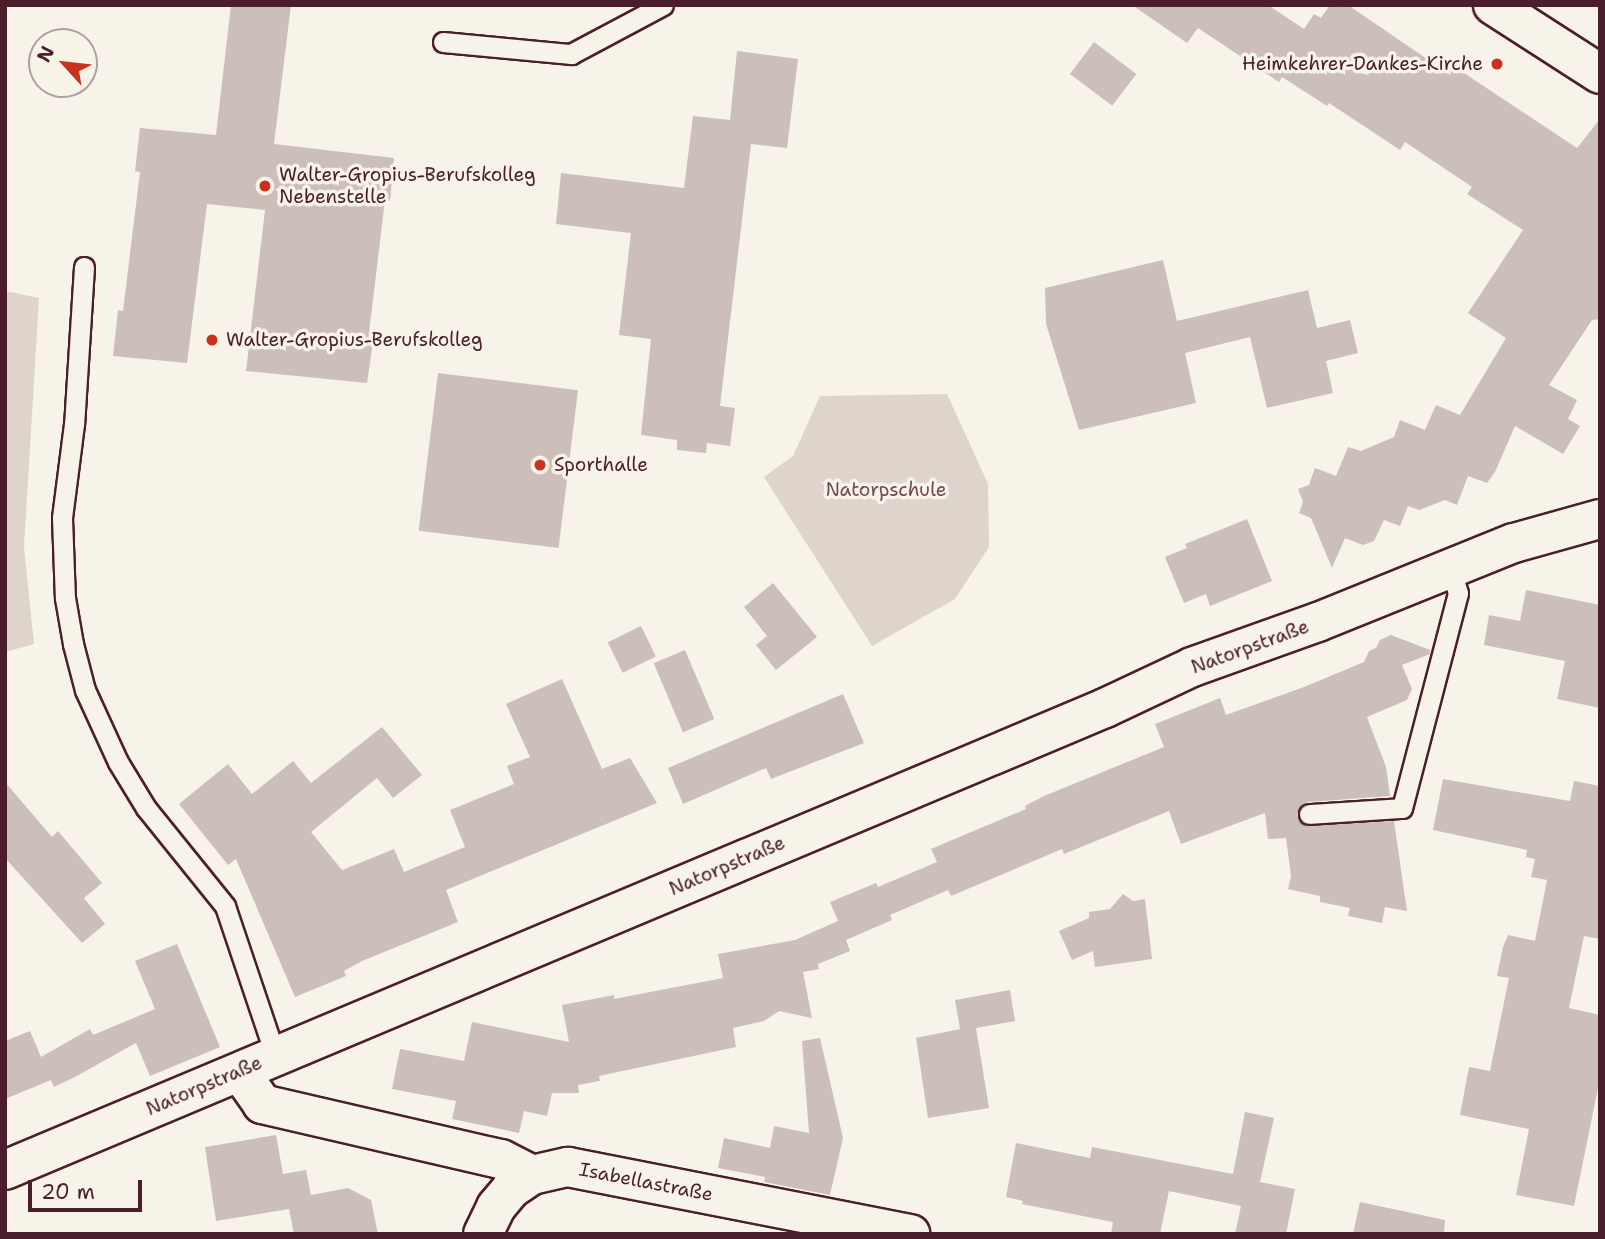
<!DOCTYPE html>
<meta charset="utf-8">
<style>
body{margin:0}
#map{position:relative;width:1605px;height:1239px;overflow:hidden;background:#f7f3e8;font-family:"Shantell Sans",sans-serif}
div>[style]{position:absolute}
.green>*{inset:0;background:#ded4cc}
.building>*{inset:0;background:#ccbfb9;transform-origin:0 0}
.roads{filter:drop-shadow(2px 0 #4a1f2b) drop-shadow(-2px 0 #4a1f2b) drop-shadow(0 2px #4a1f2b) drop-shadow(0 -2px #4a1f2b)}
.service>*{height:19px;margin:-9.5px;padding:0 9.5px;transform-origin:9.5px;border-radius:9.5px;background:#f7f3e8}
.minor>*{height:38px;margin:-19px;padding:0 19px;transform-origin:19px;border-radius:19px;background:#f7f3e8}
.tertiary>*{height:38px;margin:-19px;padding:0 19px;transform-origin:19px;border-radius:19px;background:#f7f3e8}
.dots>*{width:19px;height:19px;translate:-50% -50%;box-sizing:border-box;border:4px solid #f7f3e8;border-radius:50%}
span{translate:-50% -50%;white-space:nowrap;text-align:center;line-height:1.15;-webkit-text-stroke:7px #f7f3e8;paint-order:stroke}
.poi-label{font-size:19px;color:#4a1f2b}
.right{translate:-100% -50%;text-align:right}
.left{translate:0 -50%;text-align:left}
.park-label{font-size:19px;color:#6f4c53}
.street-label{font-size:19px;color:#4a1f2b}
.frame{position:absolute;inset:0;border:7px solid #4a1f2b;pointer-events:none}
.north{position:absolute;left:28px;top:28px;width:70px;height:70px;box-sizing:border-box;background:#f7f3e8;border:2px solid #b29e9c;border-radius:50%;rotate:297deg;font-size:19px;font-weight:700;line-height:28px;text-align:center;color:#4a1f2b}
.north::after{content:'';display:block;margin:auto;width:24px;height:32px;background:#c8321e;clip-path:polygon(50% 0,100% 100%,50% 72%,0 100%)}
.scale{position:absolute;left:28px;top:1180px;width:114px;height:32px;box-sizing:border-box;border:4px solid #4a1f2b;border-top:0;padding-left:9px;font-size:21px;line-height:24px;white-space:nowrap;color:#4a1f2b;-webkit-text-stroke:5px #f7f3e8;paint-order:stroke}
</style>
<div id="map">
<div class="green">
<i style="clip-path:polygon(5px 291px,39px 298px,24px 547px,34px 644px,5px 652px)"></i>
<i style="clip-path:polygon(947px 394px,988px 484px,989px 547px,955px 599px,872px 646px,764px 477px,793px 456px,820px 396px)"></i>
</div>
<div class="building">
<i style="clip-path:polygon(231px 5px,291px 5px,274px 144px,394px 158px,390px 201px,385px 200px,368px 341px,373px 342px,367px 383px,246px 371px,265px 210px,207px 204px,187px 363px,113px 356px,118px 310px,123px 311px,140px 172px,135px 171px,140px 128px,216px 135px)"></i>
<i style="clip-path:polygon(1132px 5px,1268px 5px,1304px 29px,1314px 14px,1321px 18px,1330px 5px,1348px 5px,1446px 72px,1452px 65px,1577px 148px,1600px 119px,1600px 319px,1592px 320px,1549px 385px,1577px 400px,1568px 419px,1580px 426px,1563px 454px,1515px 426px,1495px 472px,1487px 483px,1468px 476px,1457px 505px,1445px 500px,1419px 510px,1408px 506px,1400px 526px,1384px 520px,1374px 541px,1363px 545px,1345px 538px,1332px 568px,1311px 518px,1299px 513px,1303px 502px,1298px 489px,1309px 485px,1315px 468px,1336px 476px,1348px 447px,1361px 451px,1394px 437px,1400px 420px,1425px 430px,1436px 405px,1460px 415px,1506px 338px,1468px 313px,1523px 230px,1467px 194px,1472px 187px,1405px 142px,1400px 150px,1329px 103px,1327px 106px,1282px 77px,1279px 82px,1198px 28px,1187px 43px)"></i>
<i style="left:1094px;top:42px;width:53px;height:40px;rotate:37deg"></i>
<i style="clip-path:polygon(737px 51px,798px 59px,787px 148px,751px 144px,720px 406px,735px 408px,730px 446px,707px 443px,706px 453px,677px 450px,677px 440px,641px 435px,651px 339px,619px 335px,631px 233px,556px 224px,561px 173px,684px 188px,693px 116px,730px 120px)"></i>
<i style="clip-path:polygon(1163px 260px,1177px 321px,1308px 290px,1317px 328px,1350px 320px,1358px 353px,1326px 361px,1333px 393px,1267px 408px,1250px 337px,1185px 353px,1196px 403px,1079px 430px,1046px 324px,1045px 288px)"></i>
<i style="left:438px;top:373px;width:141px;height:159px;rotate:7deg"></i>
<i style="clip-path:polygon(1247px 519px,1272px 581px,1210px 606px,1206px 594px,1184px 603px,1165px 557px,1187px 548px,1185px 544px)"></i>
<i style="clip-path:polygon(773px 583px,817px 637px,776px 670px,756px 645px,767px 636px,744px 607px)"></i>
<i style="clip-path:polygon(1526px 590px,1600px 605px,1600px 708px,1557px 699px,1565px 661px,1484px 645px,1489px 615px,1520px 621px)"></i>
<i style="left:641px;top:626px;width:34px;height:37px;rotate:64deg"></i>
<i style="clip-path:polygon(1391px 635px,1430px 650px,1430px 654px,1402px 665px,1412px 689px,1407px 700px,1367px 717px,1386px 767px,1390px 796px,1308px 802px,1302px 804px,1297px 814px,1299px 821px,1310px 826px,1394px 821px,1407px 911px,1385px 907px,1382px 923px,1348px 916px,1350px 908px,1320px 902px,1320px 896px,1288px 889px,1291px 876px,1286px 838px,1268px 839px,1265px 813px,1181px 844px,1169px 811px,1064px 854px,1062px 849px,951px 896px,948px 890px,890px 915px,892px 920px,846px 940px,850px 951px,818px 964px,819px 969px,803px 972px,812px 1018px,779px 1011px,764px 1021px,733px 1028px,736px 1047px,599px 1076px,600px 1081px,578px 1085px,579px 1093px,552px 1093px,547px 1116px,524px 1111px,519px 1133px,452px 1119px,456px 1101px,392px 1089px,400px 1049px,464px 1061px,472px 1022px,569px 1042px,562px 1005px,614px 995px,614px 999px,723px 978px,718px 954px,795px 940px,838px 921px,830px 902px,876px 883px,878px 887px,937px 862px,931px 849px,1026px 809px,1025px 806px,1044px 796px,1164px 747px,1155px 724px,1220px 698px,1226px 715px,1304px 687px,1364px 662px,1369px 651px,1376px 648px,1380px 640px)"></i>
<i style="left:685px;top:650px;width:75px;height:34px;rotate:67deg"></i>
<i style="clip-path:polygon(562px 679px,602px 769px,630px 758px,657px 803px,446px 890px,458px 922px,362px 961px,344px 971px,346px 976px,295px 997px,236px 859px,228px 865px,179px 804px,228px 764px,252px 794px,293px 761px,311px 783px,382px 727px,422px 775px,393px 798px,377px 778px,311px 832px,342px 870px,394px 849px,404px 872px,465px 847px,450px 810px,514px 784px,507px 766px,530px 757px,506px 704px)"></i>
<i style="clip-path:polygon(843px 694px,864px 743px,771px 779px,766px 768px,683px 804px,668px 768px)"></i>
<i style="clip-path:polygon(1443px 779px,1570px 801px,1574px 781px,1600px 786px,1600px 939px,1584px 936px,1569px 1008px,1600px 1015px,1600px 1078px,1574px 1206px,1516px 1195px,1529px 1129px,1460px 1115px,1469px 1067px,1490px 1071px,1509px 978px,1497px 976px,1503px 947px,1508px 935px,1535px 941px,1547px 880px,1531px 877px,1535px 859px,1526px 857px,1527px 850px,1433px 830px)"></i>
<i style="clip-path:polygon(5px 782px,52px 837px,58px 831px,102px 883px,84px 898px,105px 924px,82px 943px,5px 858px)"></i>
<i style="clip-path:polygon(1123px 894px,1133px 901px,1145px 899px,1152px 959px,1095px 967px,1093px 951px,1072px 960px,1059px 931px,1089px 918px,1089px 912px,1110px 909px)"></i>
<i style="clip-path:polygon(177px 944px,220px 1047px,150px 1076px,136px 1043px,73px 1078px,54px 1087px,51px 1080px,5px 1099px,5px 1041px,30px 1031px,41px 1057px,90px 1029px,93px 1035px,155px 1009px,135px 961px)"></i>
<i style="clip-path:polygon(1010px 990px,1015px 1021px,976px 1028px,989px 1108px,928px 1118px,916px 1038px,960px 1029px,955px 1000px)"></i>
<i style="clip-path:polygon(820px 1038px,843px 1138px,830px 1195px,764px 1182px,765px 1177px,718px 1168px,724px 1138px,770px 1148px,774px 1126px,809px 1133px,802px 1041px)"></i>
<i style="clip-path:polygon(1245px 1112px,1274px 1118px,1260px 1182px,1295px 1189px,1286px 1234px,1235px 1234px,1241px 1206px,1169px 1191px,1160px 1234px,1111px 1234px,1113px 1222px,1022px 1204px,1023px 1201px,1006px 1197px,1016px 1143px,1090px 1158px,1092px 1147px,1233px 1174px)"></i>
<i style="clip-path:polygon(276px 1135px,283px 1174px,306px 1170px,311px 1195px,348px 1188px,371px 1200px,378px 1234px,294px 1234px,289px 1209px,216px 1221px,205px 1147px)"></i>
<i style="clip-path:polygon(1360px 1202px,1445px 1220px,1444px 1234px,1353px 1234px)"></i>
</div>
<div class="roads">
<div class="service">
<i style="left:443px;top:42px;width:129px;rotate:5.4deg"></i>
<i style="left:571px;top:54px;width:104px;rotate:-28deg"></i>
<i style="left:84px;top:267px;width:157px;rotate:93.6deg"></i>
<i style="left:74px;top:424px;width:95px;rotate:97.3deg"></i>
<i style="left:62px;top:518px;width:80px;rotate:87.9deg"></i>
<i style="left:65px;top:598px;width:47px;rotate:80.1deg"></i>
<i style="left:73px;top:644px;width:48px;rotate:75.4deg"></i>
<i style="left:85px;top:690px;width:79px;rotate:65.4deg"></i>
<i style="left:118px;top:762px;width:54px;rotate:58.7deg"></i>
<i style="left:146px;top:808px;width:126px;rotate:51.1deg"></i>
<i style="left:225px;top:906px;width:157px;rotate:71.4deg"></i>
<i style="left:1309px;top:814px;width:93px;rotate:-3.7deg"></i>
<i style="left:1402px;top:808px;width:222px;rotate:-75.4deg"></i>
<i style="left:1458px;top:593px;width:27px;rotate:-107deg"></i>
</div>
<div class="minor">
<i style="left:240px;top:1072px;width:39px;rotate:55deg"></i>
<i style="left:262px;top:1104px;width:245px;rotate:13deg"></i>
<i style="left:501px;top:1159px;width:35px;rotate:27deg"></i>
<i style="left:5px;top:1170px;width:1193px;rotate:-22.78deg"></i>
<i style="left:1105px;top:708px;width:96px;rotate:-25.2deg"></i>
<i style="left:1192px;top:667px;width:134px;rotate:-19.7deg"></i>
<i style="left:1318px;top:622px;width:211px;rotate:-22deg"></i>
<i style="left:1514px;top:543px;width:89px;rotate:-15.6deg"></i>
<i style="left:483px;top:1234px;width:30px;rotate:-64deg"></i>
<i style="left:496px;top:1207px;width:23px;rotate:-50deg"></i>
<i style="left:511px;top:1189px;width:25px;rotate:-34deg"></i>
<i style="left:532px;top:1175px;width:37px;rotate:-13deg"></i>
<i style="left:568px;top:1167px;width:349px;rotate:11.1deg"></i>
</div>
<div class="tertiary">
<i style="left:1493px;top:5px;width:127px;rotate:32.8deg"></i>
</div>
</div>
<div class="dots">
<i style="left:1497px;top:64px;background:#c8321e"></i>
<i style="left:265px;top:186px;background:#c8321e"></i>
<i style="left:212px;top:340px;background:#c8321e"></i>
<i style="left:540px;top:465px;background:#c8321e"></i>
</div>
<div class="poi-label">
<span class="right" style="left:1483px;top:64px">Heimkehrer-Dankes-Kirche</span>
<span class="left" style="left:279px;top:186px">Walter-Gropius-Berufskolleg<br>Nebenstelle</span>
<span class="left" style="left:226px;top:340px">Walter-Gropius-Berufskolleg</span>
<span class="left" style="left:554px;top:465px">Sporthalle</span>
</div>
<div class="park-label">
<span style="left:886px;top:490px">Natorpschule</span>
</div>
<div class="street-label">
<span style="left:1250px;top:647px;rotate:-20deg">Natorpstraße</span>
<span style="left:727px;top:866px;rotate:-23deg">Natorpstraße</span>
<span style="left:204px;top:1086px;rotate:-23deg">Natorpstraße</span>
<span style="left:646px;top:1182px;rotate:11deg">Isabellastraße</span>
</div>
<div class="frame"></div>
<div class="north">N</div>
<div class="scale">20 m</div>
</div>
